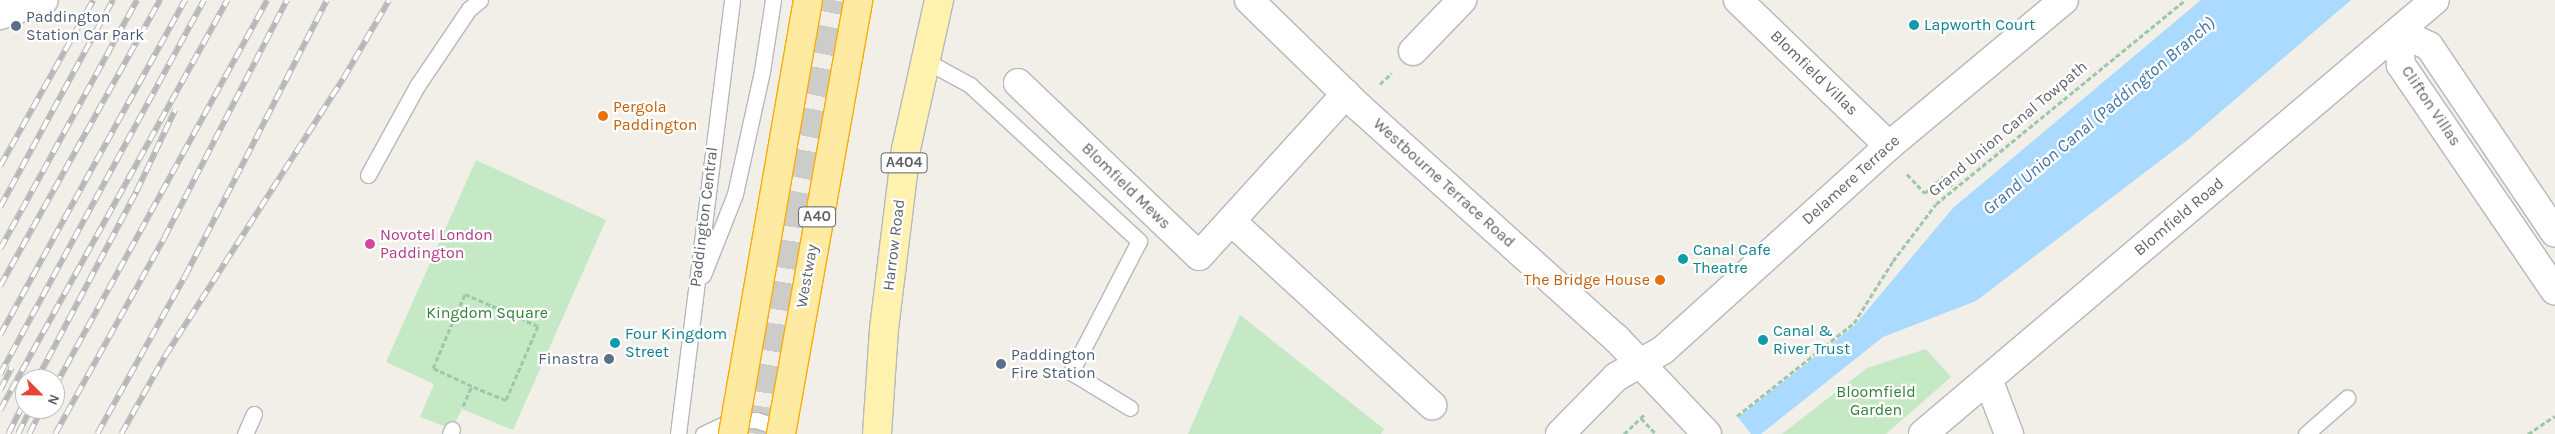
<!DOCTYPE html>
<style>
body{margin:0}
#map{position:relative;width:2555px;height:434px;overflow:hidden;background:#f1efe8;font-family:Karla,sans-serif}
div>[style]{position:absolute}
.green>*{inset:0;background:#c5e8c5}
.water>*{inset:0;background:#aadaff}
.pier>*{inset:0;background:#f1efe8}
.primary-tunnel>*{height:28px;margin-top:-14px;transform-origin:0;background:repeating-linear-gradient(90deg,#ccccc8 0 28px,transparent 0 42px)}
.path>*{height:3px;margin-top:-1.5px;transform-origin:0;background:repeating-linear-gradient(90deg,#9cc7a9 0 5px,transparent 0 7.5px)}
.roads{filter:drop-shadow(1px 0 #b5b8bc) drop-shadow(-1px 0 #b5b8bc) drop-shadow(0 1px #b5b8bc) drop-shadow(0 -1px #b5b8bc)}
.service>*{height:15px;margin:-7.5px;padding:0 7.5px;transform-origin:7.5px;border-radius:7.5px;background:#fff}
.minor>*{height:28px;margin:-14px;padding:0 14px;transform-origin:14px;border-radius:14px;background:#fff}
.tertiary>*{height:28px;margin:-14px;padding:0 14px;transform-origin:14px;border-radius:14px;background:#fff}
.primary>*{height:28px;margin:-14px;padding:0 14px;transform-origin:14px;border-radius:14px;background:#fff2af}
.rail>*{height:5.5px;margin-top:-2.75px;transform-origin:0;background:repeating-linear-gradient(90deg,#fff 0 11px,#b6b7b8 0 22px);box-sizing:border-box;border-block:1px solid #b6b7b8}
.bridges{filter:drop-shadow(1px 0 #f9ab00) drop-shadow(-1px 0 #f9ab00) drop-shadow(0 1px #f9ab00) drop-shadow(0 -1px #f9ab00)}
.trunk-bridge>*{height:28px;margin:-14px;padding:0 14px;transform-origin:14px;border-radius:14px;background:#feeaa1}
.dots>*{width:14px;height:14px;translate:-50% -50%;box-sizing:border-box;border:2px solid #fff;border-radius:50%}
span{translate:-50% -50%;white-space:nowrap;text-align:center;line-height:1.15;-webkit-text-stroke:4.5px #fff;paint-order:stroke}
.shield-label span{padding:1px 4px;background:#fff;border:1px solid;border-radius:4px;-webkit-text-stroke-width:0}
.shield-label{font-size:15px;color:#5f6368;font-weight:700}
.service-label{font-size:16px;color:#4e5e75}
.left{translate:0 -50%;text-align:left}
.right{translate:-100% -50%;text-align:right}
.culture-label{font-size:16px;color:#0d838f}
.street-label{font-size:16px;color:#5f6368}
.food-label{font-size:16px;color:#c56008}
.hotel-label{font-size:16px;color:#b23c85}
.park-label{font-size:16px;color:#348238}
.water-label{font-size:18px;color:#4174aa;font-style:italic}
.north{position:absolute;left:15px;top:369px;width:50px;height:50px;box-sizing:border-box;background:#fff;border:1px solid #bfc1c3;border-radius:50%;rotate:113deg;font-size:14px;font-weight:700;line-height:20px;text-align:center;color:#5f6368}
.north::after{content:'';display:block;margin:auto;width:18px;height:22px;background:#ea4335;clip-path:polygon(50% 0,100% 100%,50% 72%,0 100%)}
</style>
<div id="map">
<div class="green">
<i style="clip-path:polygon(476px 160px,606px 220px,513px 430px,462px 409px,452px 429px,420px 417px,434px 384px,386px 362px)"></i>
<i style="clip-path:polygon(1240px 315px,1384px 429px,1381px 434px,1188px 434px)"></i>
<i style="clip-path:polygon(1926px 349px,1951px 377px,1886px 434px,1782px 434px,1867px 368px)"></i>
</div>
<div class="water">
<i style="clip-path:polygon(2201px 0,2351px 0,2190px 138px,1976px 301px,1883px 337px,1761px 434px,1717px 434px,1854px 326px,1953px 208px)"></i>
</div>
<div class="pier">
<i style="clip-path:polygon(1738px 417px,1751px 434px,1715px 434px,1716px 432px)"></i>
</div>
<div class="primary-tunnel">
<i style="left:757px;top:434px;width:218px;rotate:-81deg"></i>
<i style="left:791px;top:219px;width:223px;rotate:-79.1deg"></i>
</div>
<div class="path">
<i style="left:1380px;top:84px;width:16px;rotate:-43deg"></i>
<i style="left:1907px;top:174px;width:26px;rotate:47deg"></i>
<i style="left:1925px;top:193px;width:25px;rotate:-42deg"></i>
<i style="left:1944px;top:176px;width:16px;rotate:52deg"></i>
<i style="left:463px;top:406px;width:22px;rotate:-66deg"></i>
<i style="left:472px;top:386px;width:43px;rotate:-155.2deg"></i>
<i style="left:433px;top:368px;width:81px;rotate:-66.6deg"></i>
<i style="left:465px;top:294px;width:80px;rotate:23.7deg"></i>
<i style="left:538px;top:326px;width:81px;rotate:113.4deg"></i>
<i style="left:506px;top:400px;width:37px;rotate:-158deg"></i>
<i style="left:1737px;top:416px;width:149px;rotate:-38.5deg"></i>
<i style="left:1854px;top:323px;width:73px;rotate:-57.8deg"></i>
<i style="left:1893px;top:261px;width:71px;rotate:-53deg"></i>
<i style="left:1936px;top:204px;width:322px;rotate:-39.3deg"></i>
<i style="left:1641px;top:418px;width:22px;rotate:47deg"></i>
<i style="left:1624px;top:434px;width:28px;rotate:-44deg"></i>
<i style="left:2528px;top:434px;width:32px;rotate:-34deg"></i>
</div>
<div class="roads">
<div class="service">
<i style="left:926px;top:61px;width:50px;rotate:28.6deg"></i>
<i style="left:970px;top:85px;width:230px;rotate:42.7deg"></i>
<i style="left:1139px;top:241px;width:148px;rotate:117.4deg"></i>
<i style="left:1071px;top:372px;width:69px;rotate:31.4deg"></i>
<i style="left:368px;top:175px;width:102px;rotate:-61.2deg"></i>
<i style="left:417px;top:86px;width:93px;rotate:-56deg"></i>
<i style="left:469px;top:9px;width:14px;rotate:-39deg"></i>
<i style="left:703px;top:275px;width:87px;rotate:-68.4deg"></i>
<i style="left:735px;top:194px;width:126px;rotate:-77.6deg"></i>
<i style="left:762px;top:71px;width:72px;rotate:-81.2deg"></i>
<i style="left:245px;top:434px;width:22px;rotate:-66deg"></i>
<i style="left:450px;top:434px;width:5px;rotate:-68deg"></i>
<i style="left:678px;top:434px;width:437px;rotate:-82.9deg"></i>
<i style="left:703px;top:434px;width:31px;rotate:-25deg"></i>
<i style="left:731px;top:421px;width:25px;rotate:-2deg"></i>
<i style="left:756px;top:420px;width:32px;rotate:18deg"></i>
<i style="left:2306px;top:434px;width:55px;rotate:-41.3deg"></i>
</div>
<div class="minor">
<i style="left:1738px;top:0;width:210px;rotate:44deg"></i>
<i style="left:1413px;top:51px;width:71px;rotate:-46.1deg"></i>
<i style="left:1018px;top:83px;width:250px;rotate:43.7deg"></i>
<i style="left:1199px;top:256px;width:219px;rotate:-47.8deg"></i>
<i style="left:1231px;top:221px;width:273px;rotate:42.5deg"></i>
<i style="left:1988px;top:379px;width:59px;rotate:69.1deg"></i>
<i style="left:1560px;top:434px;width:80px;rotate:-45.5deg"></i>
<i style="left:1616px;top:377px;width:54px;rotate:-29.9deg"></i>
<i style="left:1663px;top:350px;width:298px;rotate:-42.1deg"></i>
<i style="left:1884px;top:150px;width:234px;rotate:-39.8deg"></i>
</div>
<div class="tertiary">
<i style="left:1249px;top:0;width:153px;rotate:44.2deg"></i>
<i style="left:1359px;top:107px;width:346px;rotate:42deg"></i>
<i style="left:1616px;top:338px;width:132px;rotate:46.5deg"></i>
<i style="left:0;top:15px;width:46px;rotate:-18.8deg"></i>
<i style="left:2399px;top:31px;width:34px;rotate:87deg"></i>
<i style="left:2401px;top:65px;width:273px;rotate:55.7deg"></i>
<i style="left:2399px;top:31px;width:34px;rotate:27deg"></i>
<i style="left:2429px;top:46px;width:225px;rotate:56deg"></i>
<i style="left:1923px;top:434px;width:671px;rotate:-40.29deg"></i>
</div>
<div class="primary">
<i style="left:877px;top:434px;width:105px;rotate:-86.2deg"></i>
<i style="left:884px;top:329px;width:181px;rotate:-83deg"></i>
<i style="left:906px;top:149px;width:153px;rotate:-77.5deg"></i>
</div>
</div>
<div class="rail">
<i style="left:0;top:166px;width:190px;rotate:-60.7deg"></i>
<i style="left:0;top:207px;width:236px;rotate:-61.4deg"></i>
<i style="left:0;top:249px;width:284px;rotate:-61.2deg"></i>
<i style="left:0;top:286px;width:328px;rotate:-60.8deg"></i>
<i style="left:0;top:335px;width:383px;rotate:-61.1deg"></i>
<i style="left:0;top:374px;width:426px;rotate:-61.4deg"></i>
<i style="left:37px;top:379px;width:212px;rotate:-62.1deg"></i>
<i style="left:136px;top:192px;width:91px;rotate:-64.6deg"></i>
<i style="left:55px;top:386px;width:440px;rotate:-61.2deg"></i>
<i style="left:0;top:390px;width:25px;rotate:-63deg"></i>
<i style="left:0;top:410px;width:469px;rotate:-61deg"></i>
<i style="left:8px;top:434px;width:37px;rotate:-63deg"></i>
<i style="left:18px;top:434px;width:28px;rotate:-64deg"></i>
<i style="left:29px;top:434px;width:28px;rotate:-63deg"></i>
<i style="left:55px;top:434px;width:224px;rotate:-60.9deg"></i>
<i style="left:164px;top:238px;width:268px;rotate:-62.7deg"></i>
<i style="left:97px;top:434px;width:181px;rotate:-60.9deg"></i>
<i style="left:185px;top:276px;width:310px;rotate:-62.8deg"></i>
<i style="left:121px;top:434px;width:90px;rotate:-60.6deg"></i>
<i style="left:165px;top:356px;width:329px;rotate:-57.3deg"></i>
<i style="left:343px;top:79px;width:91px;rotate:-59.8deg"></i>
</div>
<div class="bridges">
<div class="trunk-bridge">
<i style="left:733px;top:434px;width:440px;rotate:-80.2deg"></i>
<i style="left:781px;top:434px;width:441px;rotate:-79.9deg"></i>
</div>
</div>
<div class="dots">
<i style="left:1914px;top:25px;background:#0f9aa8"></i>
<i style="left:16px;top:26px;background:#5c6f8a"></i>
<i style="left:603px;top:116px;background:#e8710a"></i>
<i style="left:370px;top:244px;background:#d1479c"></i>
<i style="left:1683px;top:259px;background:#0f9aa8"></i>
<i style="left:1660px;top:280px;background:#e8710a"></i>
<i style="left:1763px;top:340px;background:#0f9aa8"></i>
<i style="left:615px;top:343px;background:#0f9aa8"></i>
<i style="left:609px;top:359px;background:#5c6f8a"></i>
<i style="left:1001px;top:364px;background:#5c6f8a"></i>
</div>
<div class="shield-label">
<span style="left:904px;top:163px">A404</span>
<span style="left:817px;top:217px">A40</span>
</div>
<div class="service-label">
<span class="left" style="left:26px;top:26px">Paddington<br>Station Car Park</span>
<span class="left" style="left:1011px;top:364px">Paddington<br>Fire Station</span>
<span class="right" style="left:599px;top:359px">Finastra</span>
</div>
<div class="culture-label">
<span class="left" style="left:1924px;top:25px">Lapworth Court</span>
<span class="left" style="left:1693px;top:259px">Canal Cafe<br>Theatre</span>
<span class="left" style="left:1773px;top:340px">Canal &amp;<br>River Trust</span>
<span class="left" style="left:625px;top:343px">Four Kingdom<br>Street</span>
</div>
<div class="street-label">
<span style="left:1814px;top:73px;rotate:44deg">Blomfield Villas</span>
<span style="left:2431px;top:106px;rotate:56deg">Clifton Villas</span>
<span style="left:2008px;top:129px;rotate:-40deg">Grand Union Canal Towpath</span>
<span style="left:1851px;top:180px;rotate:-42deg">Delamere Terrace</span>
<span style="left:1444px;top:183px;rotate:42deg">Westbourne Terrace Road</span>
<span style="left:1126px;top:186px;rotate:44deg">Blomfield Mews</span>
<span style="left:704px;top:217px;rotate:-83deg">Paddington Central</span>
<span style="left:2179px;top:217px;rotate:-40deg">Blomfield Road</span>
<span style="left:894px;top:245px;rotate:-83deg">Harrow Road</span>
<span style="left:807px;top:276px;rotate:-80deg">Westway</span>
</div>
<div class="food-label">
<span class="left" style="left:613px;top:116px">Pergola<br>Paddington</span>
<span class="right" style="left:1650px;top:280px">The Bridge House</span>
</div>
<div class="hotel-label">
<span class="left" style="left:380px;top:244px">Novotel London<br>Paddington</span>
</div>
<div class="park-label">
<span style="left:487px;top:313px">Kingdom Square</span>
<span style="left:1876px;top:401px">Bloomfield<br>Garden</span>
</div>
<div class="water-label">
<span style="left:2099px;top:116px;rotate:-40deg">Grand Union Canal (Paddington Branch)</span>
</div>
<div class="north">N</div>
</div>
